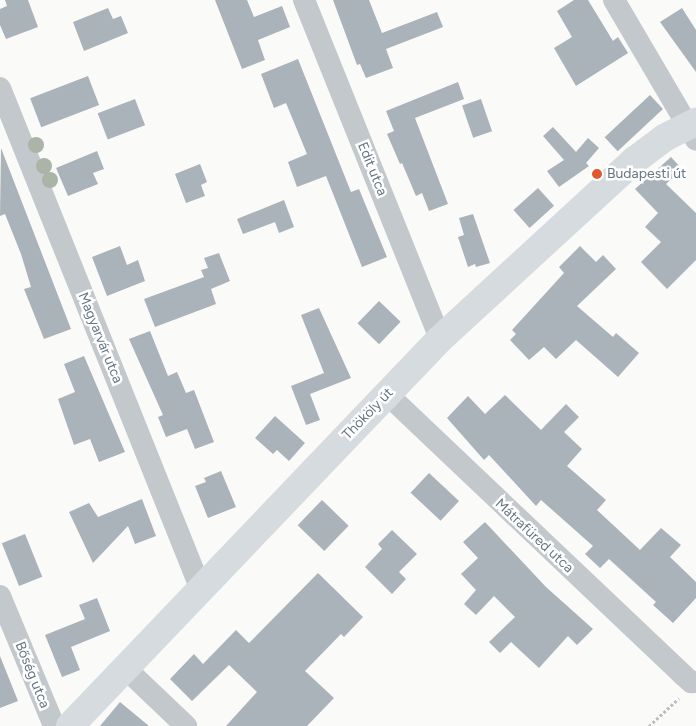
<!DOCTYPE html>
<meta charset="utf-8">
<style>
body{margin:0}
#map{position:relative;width:696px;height:726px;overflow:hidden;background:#fafaf8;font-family:Figtree,sans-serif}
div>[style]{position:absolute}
.building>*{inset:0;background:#aab3b9;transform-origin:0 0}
.path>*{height:3px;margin-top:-1.5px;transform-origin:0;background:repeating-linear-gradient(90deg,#bbbfc2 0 2.5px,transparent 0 5px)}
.street>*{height:22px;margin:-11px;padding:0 11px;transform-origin:11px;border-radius:11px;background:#c3c8cc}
.secondary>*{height:28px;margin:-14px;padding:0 14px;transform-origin:14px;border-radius:14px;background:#d6dbdf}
.trees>*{width:16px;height:16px;margin:-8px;border-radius:50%;background:#aab4a7}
.dots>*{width:14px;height:14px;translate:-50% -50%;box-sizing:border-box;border:2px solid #fff;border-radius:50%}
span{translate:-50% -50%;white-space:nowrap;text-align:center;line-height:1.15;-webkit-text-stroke:5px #fff;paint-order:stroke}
.street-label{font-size:14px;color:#657683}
.poi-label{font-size:14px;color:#657683}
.left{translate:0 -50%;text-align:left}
</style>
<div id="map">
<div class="building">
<i style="clip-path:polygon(5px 0,28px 0,38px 27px,6px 39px,0 25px,0 9px,7px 6px)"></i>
<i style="clip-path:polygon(215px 0,247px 0,254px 17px,282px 6px,290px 27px,258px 40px,265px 60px,242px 69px)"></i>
<i style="clip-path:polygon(333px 0,369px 0,382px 33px,437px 12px,443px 27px,386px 49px,393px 68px,366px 78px,360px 64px,357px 65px)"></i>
<i style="clip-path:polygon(574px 0,588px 0,613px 41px,618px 37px,628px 53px,576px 86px,554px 48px,572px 37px,557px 11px)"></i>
<i style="clip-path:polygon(108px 8px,113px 19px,121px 16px,128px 33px,84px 51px,73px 22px)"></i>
<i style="clip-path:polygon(682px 8px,696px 30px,696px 72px,660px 22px)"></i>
<i style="clip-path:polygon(298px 59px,351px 192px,359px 189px,387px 257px,362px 267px,326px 176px,297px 187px,288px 162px,307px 154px,286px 103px,274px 108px,261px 74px)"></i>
<i style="left:88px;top:76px;width:31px;height:62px;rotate:69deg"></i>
<i style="clip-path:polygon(458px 82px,464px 99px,415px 118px,448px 204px,429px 211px,422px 193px,416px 196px,402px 163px,400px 164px,387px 134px,394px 131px,386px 111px)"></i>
<i style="left:650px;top:95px;width:19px;height:62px;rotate:47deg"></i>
<i style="left:135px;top:99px;width:28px;height:40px;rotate:69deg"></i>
<i style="left:481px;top:99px;width:34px;height:20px;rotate:71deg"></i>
<i style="clip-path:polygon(553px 127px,576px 152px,588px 138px,599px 148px,586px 163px,589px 166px,559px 187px,547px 171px,564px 160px,543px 136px)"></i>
<i style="clip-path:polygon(1px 148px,71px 329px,44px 339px,24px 289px,31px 287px,21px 254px,5px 214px,0 216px)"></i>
<i style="clip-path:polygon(97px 151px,104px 169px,93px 173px,98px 184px,68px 196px,56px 168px)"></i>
<i style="clip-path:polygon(671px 157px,682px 169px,666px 184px,696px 213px,696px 260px,667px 289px,641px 262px,661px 242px,645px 227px,658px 213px,635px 189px)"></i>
<i style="clip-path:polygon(200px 164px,207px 182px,201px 185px,205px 196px,186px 203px,175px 174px)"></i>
<i style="left:538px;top:188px;width:24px;height:33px;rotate:48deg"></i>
<i style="clip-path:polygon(284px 200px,294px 227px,279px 233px,275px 222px,243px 234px,237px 219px)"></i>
<i style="clip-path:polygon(473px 214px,490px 263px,476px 267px,475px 264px,468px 267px,458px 237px,464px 235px,459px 218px)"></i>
<i style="clip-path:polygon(120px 246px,127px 265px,138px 260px,145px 281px,107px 296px,92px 257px)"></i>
<i style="clip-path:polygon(580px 246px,596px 262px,603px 255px,616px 269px,577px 306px,613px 337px,616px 333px,639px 353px,618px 377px,576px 340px,556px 359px,544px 347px,529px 360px,510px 340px,516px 334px,512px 330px,564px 273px,559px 267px)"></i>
<i style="clip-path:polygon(219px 253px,230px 281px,211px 289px,216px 304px,155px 327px,144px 299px,204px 277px,201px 270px,208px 268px,204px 258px)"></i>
<i style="left:379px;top:301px;width:30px;height:31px;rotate:44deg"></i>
<i style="clip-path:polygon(319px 308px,351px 378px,310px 394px,320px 420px,306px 425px,291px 386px,324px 373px,301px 315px)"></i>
<i style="clip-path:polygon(150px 331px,168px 376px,177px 372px,186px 393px,194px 390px,214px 442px,195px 449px,187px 429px,166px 437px,158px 417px,163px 415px,129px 339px)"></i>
<i style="clip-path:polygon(84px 356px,125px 452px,99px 462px,90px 439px,74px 445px,58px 399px,75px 392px,64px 364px)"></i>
<i style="clip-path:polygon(505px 395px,541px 430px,566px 404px,579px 417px,564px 432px,582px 449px,567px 466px,606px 500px,597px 510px,640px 550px,661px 528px,681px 545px,670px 557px,696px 582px,696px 598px,673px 623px,653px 605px,656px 602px,609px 559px,600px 568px,585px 554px,593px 546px,541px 500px,536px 506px,489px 455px,484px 460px,447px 418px,468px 396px,485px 414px)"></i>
<i style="clip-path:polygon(275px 416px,305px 443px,289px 461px,277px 450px,273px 454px,255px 438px)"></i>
<i style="clip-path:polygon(221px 471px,236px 507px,208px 518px,195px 486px,206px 482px,204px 478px)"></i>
<i style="left:429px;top:473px;width:41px;height:27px;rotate:43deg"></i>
<i style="clip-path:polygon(142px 499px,156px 536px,135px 544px,128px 526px,93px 563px,69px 512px,89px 503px,98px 517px)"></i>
<i style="left:322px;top:500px;width:37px;height:35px;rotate:44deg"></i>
<i style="clip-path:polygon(485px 522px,546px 587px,593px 629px,577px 645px,568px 636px,539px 668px,511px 642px,500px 653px,489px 642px,515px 617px,494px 596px,476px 615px,464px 604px,476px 590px,461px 574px,478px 558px,463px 542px)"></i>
<i style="clip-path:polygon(392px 530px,417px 554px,399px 572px,406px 579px,392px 594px,365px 567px,382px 549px,378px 544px)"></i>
<i style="left:25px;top:534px;width:46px;height:25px;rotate:68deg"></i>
<i style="clip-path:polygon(318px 573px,363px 617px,344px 637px,341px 634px,305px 671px,334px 698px,307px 726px,226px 726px,257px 692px,229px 665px,192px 701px,170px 679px,194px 654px,203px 664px,236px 630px,249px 643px)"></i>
<i style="clip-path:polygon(97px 598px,110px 631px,71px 647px,80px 670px,62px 677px,45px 635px,85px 619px,79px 605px)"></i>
<i style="clip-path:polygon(0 656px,18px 701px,0 708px)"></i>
<i style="clip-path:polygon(120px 702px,149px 726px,100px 726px)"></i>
</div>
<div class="path">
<i style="left:649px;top:726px;width:41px;rotate:-43deg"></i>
</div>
<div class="street">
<i style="left:304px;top:0;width:365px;rotate:68.1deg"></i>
<i style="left:614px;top:0;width:162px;rotate:59.6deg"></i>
<i style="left:0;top:88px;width:538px;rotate:68.16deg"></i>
<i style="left:387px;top:394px;width:408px;rotate:43.5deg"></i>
<i style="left:683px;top:675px;width:11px;rotate:41deg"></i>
<i style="left:691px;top:682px;width:5px"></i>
<i style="left:0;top:596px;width:141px;rotate:67.4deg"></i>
<i style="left:124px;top:667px;width:86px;rotate:43.6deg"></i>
</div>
<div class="secondary">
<i style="left:70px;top:726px;width:535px;rotate:-46.29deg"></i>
<i style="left:440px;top:339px;width:265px;rotate:-42.6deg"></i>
<i style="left:635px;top:160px;width:36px;rotate:-37deg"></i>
<i style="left:664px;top:138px;width:36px;rotate:-27deg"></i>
</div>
<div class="trees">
<i style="left:36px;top:145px"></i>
<i style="left:44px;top:166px"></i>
<i style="left:50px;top:180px"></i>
</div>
<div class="dots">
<i style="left:597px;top:174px;background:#e4572e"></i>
</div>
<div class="street-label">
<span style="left:372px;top:169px;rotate:68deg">Edit utca</span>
<span style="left:100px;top:338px;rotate:68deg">Magyarvár utca</span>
<span style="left:368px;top:414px;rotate:-46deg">Thököly út</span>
<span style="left:534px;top:536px;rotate:43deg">Mátrafüred utca</span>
<span style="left:32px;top:675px;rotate:68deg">Bőség utca</span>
</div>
<div class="poi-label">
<span class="left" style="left:607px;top:174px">Budapesti út</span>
</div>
</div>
